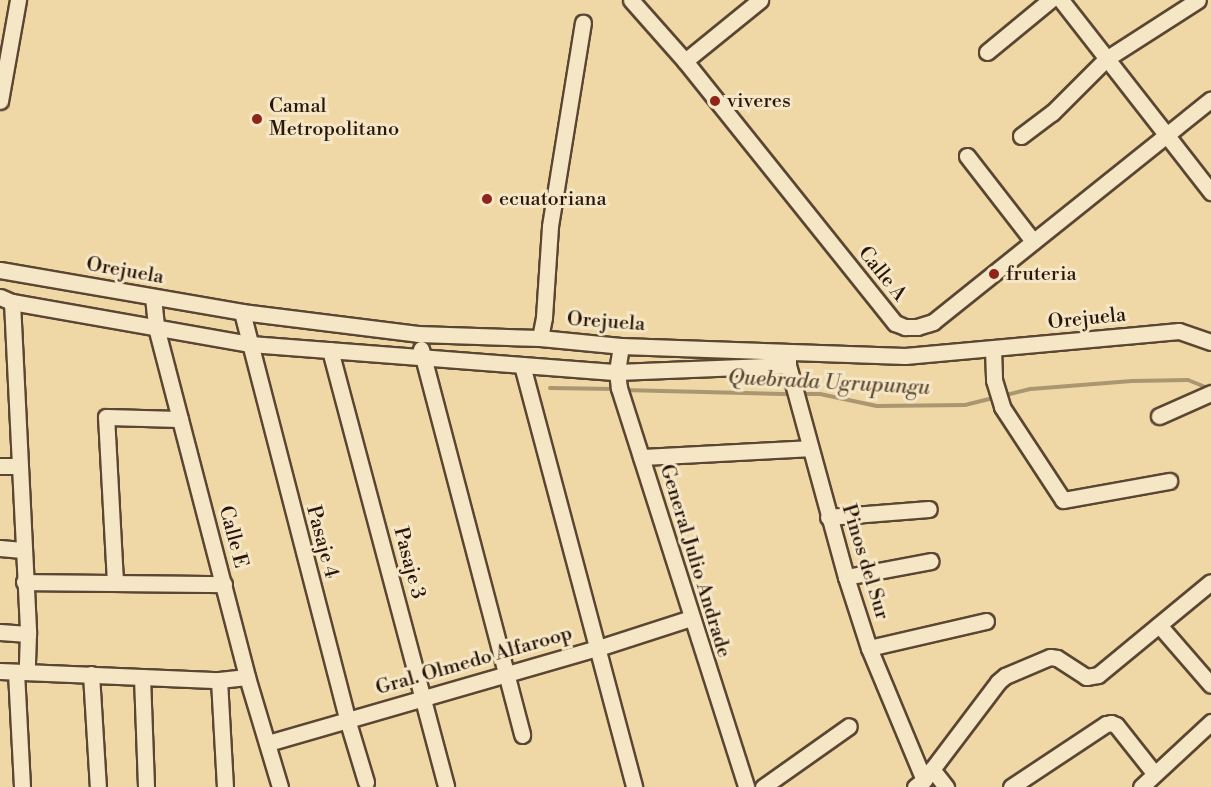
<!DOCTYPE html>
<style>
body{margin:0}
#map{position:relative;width:1211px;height:787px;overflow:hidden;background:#efd8a6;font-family:"Libre Bodoni",serif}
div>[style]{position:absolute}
.stream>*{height:4px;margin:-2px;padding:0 2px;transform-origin:2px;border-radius:2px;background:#ab9672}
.roads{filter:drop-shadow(2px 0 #5a4632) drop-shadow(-2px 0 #5a4632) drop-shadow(0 2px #5a4632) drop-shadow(0 -2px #5a4632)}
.minor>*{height:15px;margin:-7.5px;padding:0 7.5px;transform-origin:7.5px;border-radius:7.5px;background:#f5e6c5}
.dots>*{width:16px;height:16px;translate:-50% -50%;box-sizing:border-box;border:3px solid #f5e6c5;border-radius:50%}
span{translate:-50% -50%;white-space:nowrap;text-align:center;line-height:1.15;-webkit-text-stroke:6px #f5e6c5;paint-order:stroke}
.poi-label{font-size:20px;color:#28150c}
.left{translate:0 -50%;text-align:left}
.street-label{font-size:20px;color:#28150c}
.water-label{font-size:21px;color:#5c4935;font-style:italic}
</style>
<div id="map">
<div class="stream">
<i style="left:550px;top:388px;width:65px;rotate:0.9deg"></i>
<i style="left:623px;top:390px;width:169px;rotate:1.4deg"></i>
<i style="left:800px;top:394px;width:20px"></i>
<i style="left:820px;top:394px;width:58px;rotate:11.9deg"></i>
<i style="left:877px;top:406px;width:88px;rotate:-0.7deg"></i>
<i style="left:965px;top:405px;width:30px;rotate:-14deg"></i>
<i style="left:1002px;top:396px;width:30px;rotate:-14deg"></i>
<i style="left:1031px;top:389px;width:101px;rotate:-4.5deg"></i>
<i style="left:1132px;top:381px;width:56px;rotate:-1deg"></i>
<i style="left:1188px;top:380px;width:24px;rotate:22deg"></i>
</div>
<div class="roads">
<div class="minor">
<i style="left:631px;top:0;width:81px;rotate:48.5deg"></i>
<i style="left:685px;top:61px;width:336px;rotate:51.3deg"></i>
<i style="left:895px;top:323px;width:11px;rotate:22deg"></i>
<i style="left:905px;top:327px;width:12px"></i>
<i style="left:917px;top:327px;width:17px;rotate:-17deg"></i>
<i style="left:933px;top:322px;width:356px;rotate:-38.7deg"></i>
<i style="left:1061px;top:0;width:244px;rotate:52deg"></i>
<i style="left:987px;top:52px;width:82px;rotate:-39.5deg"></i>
<i style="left:685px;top:61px;width:97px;rotate:-39.1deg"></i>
<i style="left:0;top:101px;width:103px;rotate:-79.9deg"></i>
<i style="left:1021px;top:136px;width:39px;rotate:-37deg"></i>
<i style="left:1052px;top:113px;width:76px;rotate:-45deg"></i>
<i style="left:1106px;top:59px;width:109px;rotate:-32.7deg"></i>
<i style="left:967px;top:156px;width:108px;rotate:52.2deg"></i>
<i style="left:0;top:270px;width:246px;rotate:9.8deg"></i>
<i style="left:242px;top:312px;width:177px;rotate:7.1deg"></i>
<i style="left:418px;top:334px;width:122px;rotate:1.9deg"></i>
<i style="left:540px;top:338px;width:81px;rotate:5.6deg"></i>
<i style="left:621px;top:346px;width:284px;rotate:2deg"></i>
<i style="left:905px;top:356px;width:275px;rotate:-5.2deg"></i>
<i style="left:1179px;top:331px;width:34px;rotate:19deg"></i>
<i style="left:0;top:297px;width:13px;rotate:23deg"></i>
<i style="left:12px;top:302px;width:242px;rotate:10deg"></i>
<i style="left:250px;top:344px;width:368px;rotate:4.4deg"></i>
<i style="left:617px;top:372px;width:171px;rotate:-2.3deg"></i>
<i style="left:153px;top:297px;width:30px;rotate:84deg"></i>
<i style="left:156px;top:327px;width:362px;rotate:75.4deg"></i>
<i style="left:247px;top:677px;width:115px;rotate:73.3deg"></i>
<i style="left:12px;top:302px;width:332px;rotate:87.2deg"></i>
<i style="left:28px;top:634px;width:38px;rotate:92deg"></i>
<i style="left:242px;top:312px;width:420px;rotate:75.5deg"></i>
<i style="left:347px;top:719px;width:66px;rotate:73.2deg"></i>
<i style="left:540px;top:338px;width:21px;rotate:-79deg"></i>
<i style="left:544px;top:317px;width:91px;rotate:-86.2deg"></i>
<i style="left:550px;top:226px;width:206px;rotate:-80.8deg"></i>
<i style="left:621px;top:346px;width:26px;rotate:99deg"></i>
<i style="left:617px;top:372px;width:16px;rotate:83deg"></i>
<i style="left:619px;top:388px;width:419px;rotate:72.3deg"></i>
<i style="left:421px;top:349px;width:399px;rotate:75.3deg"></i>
<i style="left:993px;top:349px;width:31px;rotate:88deg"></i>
<i style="left:994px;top:380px;width:28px;rotate:73deg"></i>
<i style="left:1002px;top:407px;width:111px;rotate:56.7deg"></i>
<i style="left:1063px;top:500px;width:108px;rotate:-10.2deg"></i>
<i style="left:330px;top:350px;width:452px;rotate:75.1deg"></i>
<i style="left:788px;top:355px;width:10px;rotate:90deg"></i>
<i style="left:788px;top:365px;width:220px;rotate:74.7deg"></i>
<i style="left:846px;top:577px;width:75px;rotate:72.1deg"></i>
<i style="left:869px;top:648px;width:143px;rotate:67.4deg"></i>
<i style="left:522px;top:365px;width:437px;rotate:75.1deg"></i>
<i style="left:1159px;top:416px;width:57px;rotate:-23.9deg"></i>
<i style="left:641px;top:457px;width:169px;rotate:-3deg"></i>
<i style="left:0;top:466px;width:19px"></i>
<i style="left:828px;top:517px;width:101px;rotate:-4.5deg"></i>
<i style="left:0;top:548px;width:22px;rotate:5deg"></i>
<i style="left:846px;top:577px;width:86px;rotate:-10.7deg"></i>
<i style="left:24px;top:582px;width:200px;rotate:0.6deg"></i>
<i style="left:115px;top:582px;width:165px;rotate:-93.1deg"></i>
<i style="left:106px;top:417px;width:74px;rotate:1.5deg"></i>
<i style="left:1159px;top:625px;width:79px;rotate:49.1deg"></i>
<i style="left:0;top:632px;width:28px;rotate:4deg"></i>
<i style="left:869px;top:648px;width:120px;rotate:-13deg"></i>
<i style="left:0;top:671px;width:219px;rotate:2.4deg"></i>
<i style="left:219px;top:680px;width:28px;rotate:-6deg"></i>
<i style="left:16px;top:672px;width:115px;rotate:87deg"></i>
<i style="left:91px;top:674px;width:113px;rotate:86.5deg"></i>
<i style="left:142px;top:677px;width:110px;rotate:87.9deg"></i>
<i style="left:219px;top:680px;width:107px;rotate:86.8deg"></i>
<i style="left:268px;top:743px;width:343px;rotate:-16.1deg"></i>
<i style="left:598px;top:648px;width:98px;rotate:-17.9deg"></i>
<i style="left:932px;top:769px;width:23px;rotate:52deg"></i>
<i style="left:763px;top:787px;width:105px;rotate:-35.3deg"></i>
<i style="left:915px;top:787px;width:11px;rotate:-38deg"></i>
<i style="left:924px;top:780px;width:123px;rotate:-52.9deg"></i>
<i style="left:998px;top:682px;width:9px;rotate:-41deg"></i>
<i style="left:1005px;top:676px;width:49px;rotate:-22.9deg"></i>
<i style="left:1050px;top:657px;width:7px;rotate:8deg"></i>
<i style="left:1057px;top:658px;width:35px;rotate:33deg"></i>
<i style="left:1086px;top:677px;width:12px;rotate:-9deg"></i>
<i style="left:1098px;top:675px;width:146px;rotate:-39.5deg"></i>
<i style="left:1011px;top:787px;width:114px;rotate:-33.6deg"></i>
<i style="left:1106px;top:724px;width:5px;rotate:-11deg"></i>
<i style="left:1111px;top:723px;width:5px;rotate:22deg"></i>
<i style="left:1116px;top:725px;width:61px;rotate:51.6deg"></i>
<i style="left:1141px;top:787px;width:96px;rotate:-42.9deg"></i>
</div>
</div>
<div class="dots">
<i style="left:715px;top:101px;background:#8f2418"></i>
<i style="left:257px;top:119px;background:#8f2418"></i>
<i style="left:487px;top:199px;background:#8f2418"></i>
<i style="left:994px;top:274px;background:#8f2418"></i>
</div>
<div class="poi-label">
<span class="left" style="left:727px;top:101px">viveres</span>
<span class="left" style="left:269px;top:118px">Camal<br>Metropolitano</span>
<span class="left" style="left:499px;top:199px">ecuatoriana</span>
<span class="left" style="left:1006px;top:274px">fruteria</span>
</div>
<div class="street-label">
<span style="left:125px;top:271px;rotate:10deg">Orejuela</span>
<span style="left:882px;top:274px;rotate:51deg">Calle A</span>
<span style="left:1087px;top:319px;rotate:-6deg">Orejuela</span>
<span style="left:606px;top:322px;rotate:4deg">Orejuela</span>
<span style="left:233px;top:537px;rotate:75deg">Calle E</span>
<span style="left:322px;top:542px;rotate:75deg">Pasaje 4</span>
<span style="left:695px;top:561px;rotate:73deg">General Julio Andrade</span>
<span style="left:865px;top:562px;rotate:73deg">Pinos del Sur</span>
<span style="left:409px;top:563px;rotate:75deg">Pasaje 3</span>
<span style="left:474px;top:661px;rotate:-16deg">Gral. Olmedo Alfaroop</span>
</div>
<div class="water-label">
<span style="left:829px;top:383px;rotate:3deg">Quebrada Ugrupungu</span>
</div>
</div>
